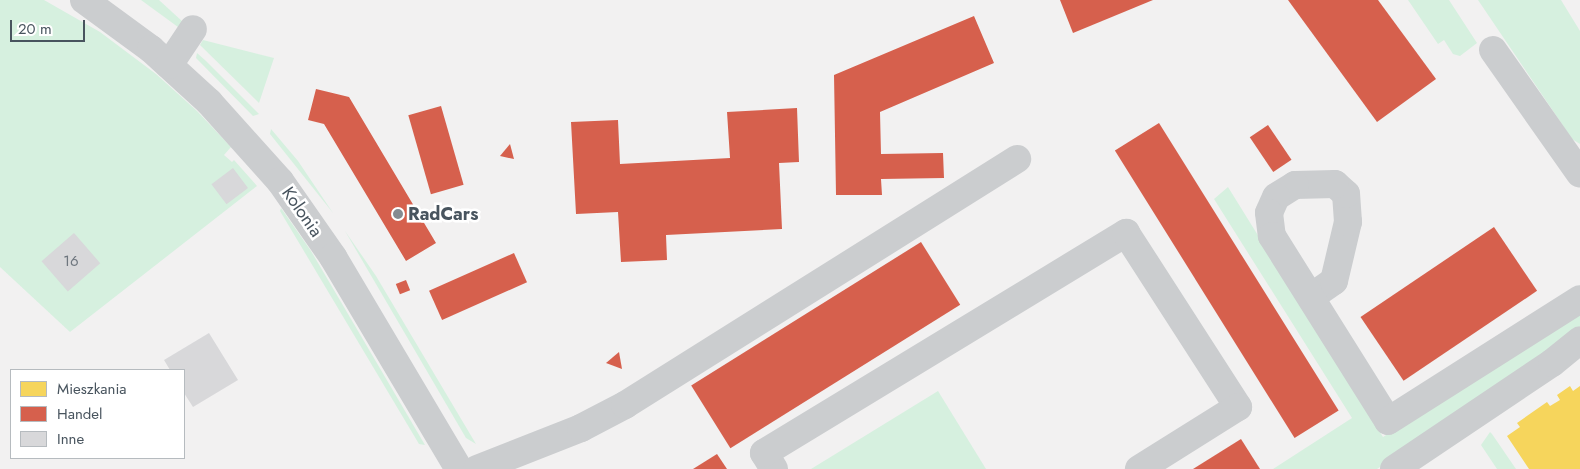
<!DOCTYPE html>
<style>
body{margin:0}
#map{position:relative;width:1580px;height:469px;overflow:hidden;background:#f2f1f1;font-family:Jost,sans-serif}
div>[style]{position:absolute}
.green>*{inset:0;background:#d6f0df}
.homes>*{inset:0;background:#f6d55c}
.shops>*{inset:0;background:#d6604d;transform-origin:0 0}
.building>*{inset:0;background:#d8d8da;transform-origin:0 0}
.minor>*{height:28px;margin:-14px;padding:0 14px;transform-origin:14px;border-radius:14px;background:#cbcdcf}
.dots>*{width:14px;height:14px;translate:-50% -50%;box-sizing:border-box;border:2px solid #fff;border-radius:50%}
span{translate:-50% -50%;white-space:nowrap;text-align:center;line-height:1.15;-webkit-text-stroke:5px #fff;paint-order:stroke}
.number-label{font-size:15px;color:#6e767e}
.number-label span{-webkit-text-stroke-width:0}
.street-label{font-size:18px;color:#48545e}
.poi-label{font-size:18px;color:#48545e;font-weight:700}
.left{translate:0 -50%;text-align:left}
.legend{position:absolute;left:10px;top:369px;width:175px;height:90px;box-sizing:border-box;background:#fff;border:1px solid #b6bbbf;margin:0;padding:6px 9px;list-style:none;font-size:15px;color:#48545e}
.legend li{display:flex;align-items:center;gap:10px;height:25px}
.legend b{width:25px;border:1px solid #b6bbbf}
.scale{position:absolute;left:10px;top:20px;width:75px;height:22px;box-sizing:border-box;border:2px solid #48545e;border-top:0;padding-left:6px;font-size:15px;line-height:18px;white-space:nowrap;color:#48545e;-webkit-text-stroke:4px #fff;paint-order:stroke}
</style>
<div id="map">
<div class="green">
<i style="clip-path:polygon(0 0,44px 0,100px 32px,156px 74px,197px 111px,231px 147px,224px 155px,232px 162px,234px 160px,257px 186px,70px 332px,0 267px)"></i>
<i style="clip-path:polygon(141px 0,159px 0,183px 22px,178px 27px)"></i>
<i style="clip-path:polygon(1408px 0,1449px 0,1477px 43px,1460px 56px,1453px 54px,1444px 40px,1438px 44px)"></i>
<i style="clip-path:polygon(1478px 0,1561px 0,1580px 31px,1580px 144px,1572px 139px)"></i>
<i style="clip-path:polygon(203px 40px,274px 58px,259px 103px,200px 45px)"></i>
<i style="clip-path:polygon(197px 53px,206px 61px,259px 114px,253px 116px,196px 58px)"></i>
<i style="clip-path:polygon(271px 129px,298px 161px,333px 213px,270px 134px)"></i>
<i style="clip-path:polygon(1228px 187px,1383px 437px,1580px 314px,1580px 326px,1538px 360px,1377px 469px,1273px 469px,1352px 418px,1214px 199px)"></i>
<i style="clip-path:polygon(281px 208px,311px 251px,425px 445px,419px 444px,280px 211px)"></i>
<i style="clip-path:polygon(345px 231px,376px 276px,476px 444px,466px 438px)"></i>
<i style="clip-path:polygon(938px 391px,986px 469px,811px 469px)"></i>
<i style="clip-path:polygon(1490px 432px,1492px 434px,1516px 469px,1497px 469px,1481px 445px)"></i>
</div>
<div class="homes">
<i style="clip-path:polygon(1570px 386px,1573px 391px,1580px 386px,1580px 469px,1529px 469px,1507px 436px,1520px 427px,1517px 423px,1547px 402px,1550px 406px,1560px 400px,1557px 395px)"></i>
</div>
<div class="shops">
<i style="clip-path:polygon(1060px 0,1153px 0,1073px 33px)"></i>
<i style="clip-path:polygon(1288px 0,1378px 0,1436px 79px,1377px 122px)"></i>
<i style="clip-path:polygon(974px 16px,994px 63px,880px 112px,881px 154px,943px 153px,944px 178px,881px 179px,882px 195px,836px 195px,834px 75px)"></i>
<i style="clip-path:polygon(316px 89px,349px 97px,436px 243px,406px 261px,324px 124px,308px 120px)"></i>
<i style="left:441px;top:106px;width:82px;height:34px;rotate:74deg"></i>
<i style="clip-path:polygon(797px 108px,799px 162px,779px 163px,782px 229px,666px 235px,667px 260px,621px 262px,618px 212px,576px 214px,571px 122px,618px 120px,620px 164px,730px 158px,727px 112px)"></i>
<i style="left:1159px;top:123px;width:339px;height:52px;rotate:58deg"></i>
<i style="left:1268px;top:125px;width:42px;height:22px;rotate:56deg"></i>
<i style="clip-path:polygon(510px 144px,514px 159px,500px 156px)"></i>
<i style="left:1494px;top:227px;width:77px;height:161px;rotate:56deg"></i>
<i style="left:921px;top:242px;width:74px;height:271px;rotate:58deg"></i>
<i style="left:514px;top:253px;width:32px;height:93px;rotate:66deg"></i>
<i style="left:406px;top:280px;width:11px;height:11px;rotate:68deg"></i>
<i style="clip-path:polygon(619px 352px,622px 369px,606px 363px)"></i>
<i style="clip-path:polygon(1241px 439px,1260px 469px,1193px 469px)"></i>
<i style="clip-path:polygon(717px 454px,727px 469px,693px 469px)"></i>
</div>
<div class="building">
<i style="left:233px;top:168px;width:25px;height:27px;rotate:53deg"></i>
<i style="left:74px;top:233px;width:40px;height:43px;rotate:49deg"></i>
<i style="clip-path:polygon(209px 333px,238px 380px,193px 407px,184px 393px,184px 370px,170px 370px,164px 360px)"></i>
</div>
<div class="minor">
<i style="left:84px;top:0;width:83px;rotate:36.2deg"></i>
<i style="left:151px;top:49px;width:79px;rotate:42.4deg"></i>
<i style="left:209px;top:102px;width:106px;rotate:48.1deg"></i>
<i style="left:280px;top:181px;width:93px;rotate:55.1deg"></i>
<i style="left:333px;top:257px;width:247px;rotate:59.3deg"></i>
<i style="left:1493px;top:50px;width:151px;rotate:54.9deg"></i>
<i style="left:169px;top:65px;width:43px;rotate:-56.3deg"></i>
<i style="left:1311px;top:297px;width:28px;rotate:-35deg"></i>
<i style="left:1334px;top:281px;width:61px;rotate:-76.7deg"></i>
<i style="left:1348px;top:222px;width:28px;rotate:-94deg"></i>
<i style="left:1346px;top:194px;width:15px;rotate:-138deg"></i>
<i style="left:1335px;top:184px;width:40px;rotate:178.6deg"></i>
<i style="left:1295px;top:185px;width:22px;rotate:148deg"></i>
<i style="left:1276px;top:197px;width:17px;rotate:114deg"></i>
<i style="left:1269px;top:213px;width:23px;rotate:83deg"></i>
<i style="left:1272px;top:236px;width:218px;rotate:57.9deg"></i>
<i style="left:1388px;top:421px;width:227px;rotate:-32.4deg"></i>
<i style="left:477px;top:469px;width:112px;rotate:-21.5deg"></i>
<i style="left:581px;top:428px;width:50px;rotate:-27.6deg"></i>
<i style="left:625px;top:405px;width:463px;rotate:-32.1deg"></i>
<i style="left:774px;top:469px;width:19px;rotate:-122deg"></i>
<i style="left:764px;top:453px;width:424px;rotate:-31.3deg"></i>
<i style="left:1126px;top:233px;width:207px;rotate:57.2deg"></i>
<i style="left:1238px;top:407px;width:117px;rotate:147.9deg"></i>
<i style="left:1394px;top:469px;width:190px;rotate:-33.9deg"></i>
<i style="left:1552px;top:363px;width:36px;rotate:-39deg"></i>
</div>
<div class="dots">
<i style="left:398px;top:214px;background:#848b91"></i>
</div>
<div class="number-label">
<span style="left:71px;top:262px">16</span>
</div>
<div class="street-label">
<span style="left:302px;top:212px;rotate:55deg">Kolonia</span>
</div>
<div class="poi-label">
<span class="left" style="left:408px;top:214px">RadCars</span>
</div>
<ul class="legend">
<li><b style="height:14px;background:#f6d55c"></b>Mieszkania</li>
<li><b style="height:14px;background:#d6604d"></b>Handel</li>
<li><b style="height:14px;background:#d8d8da"></b>Inne</li>
</ul>
<div class="scale">20 m</div>
</div>
